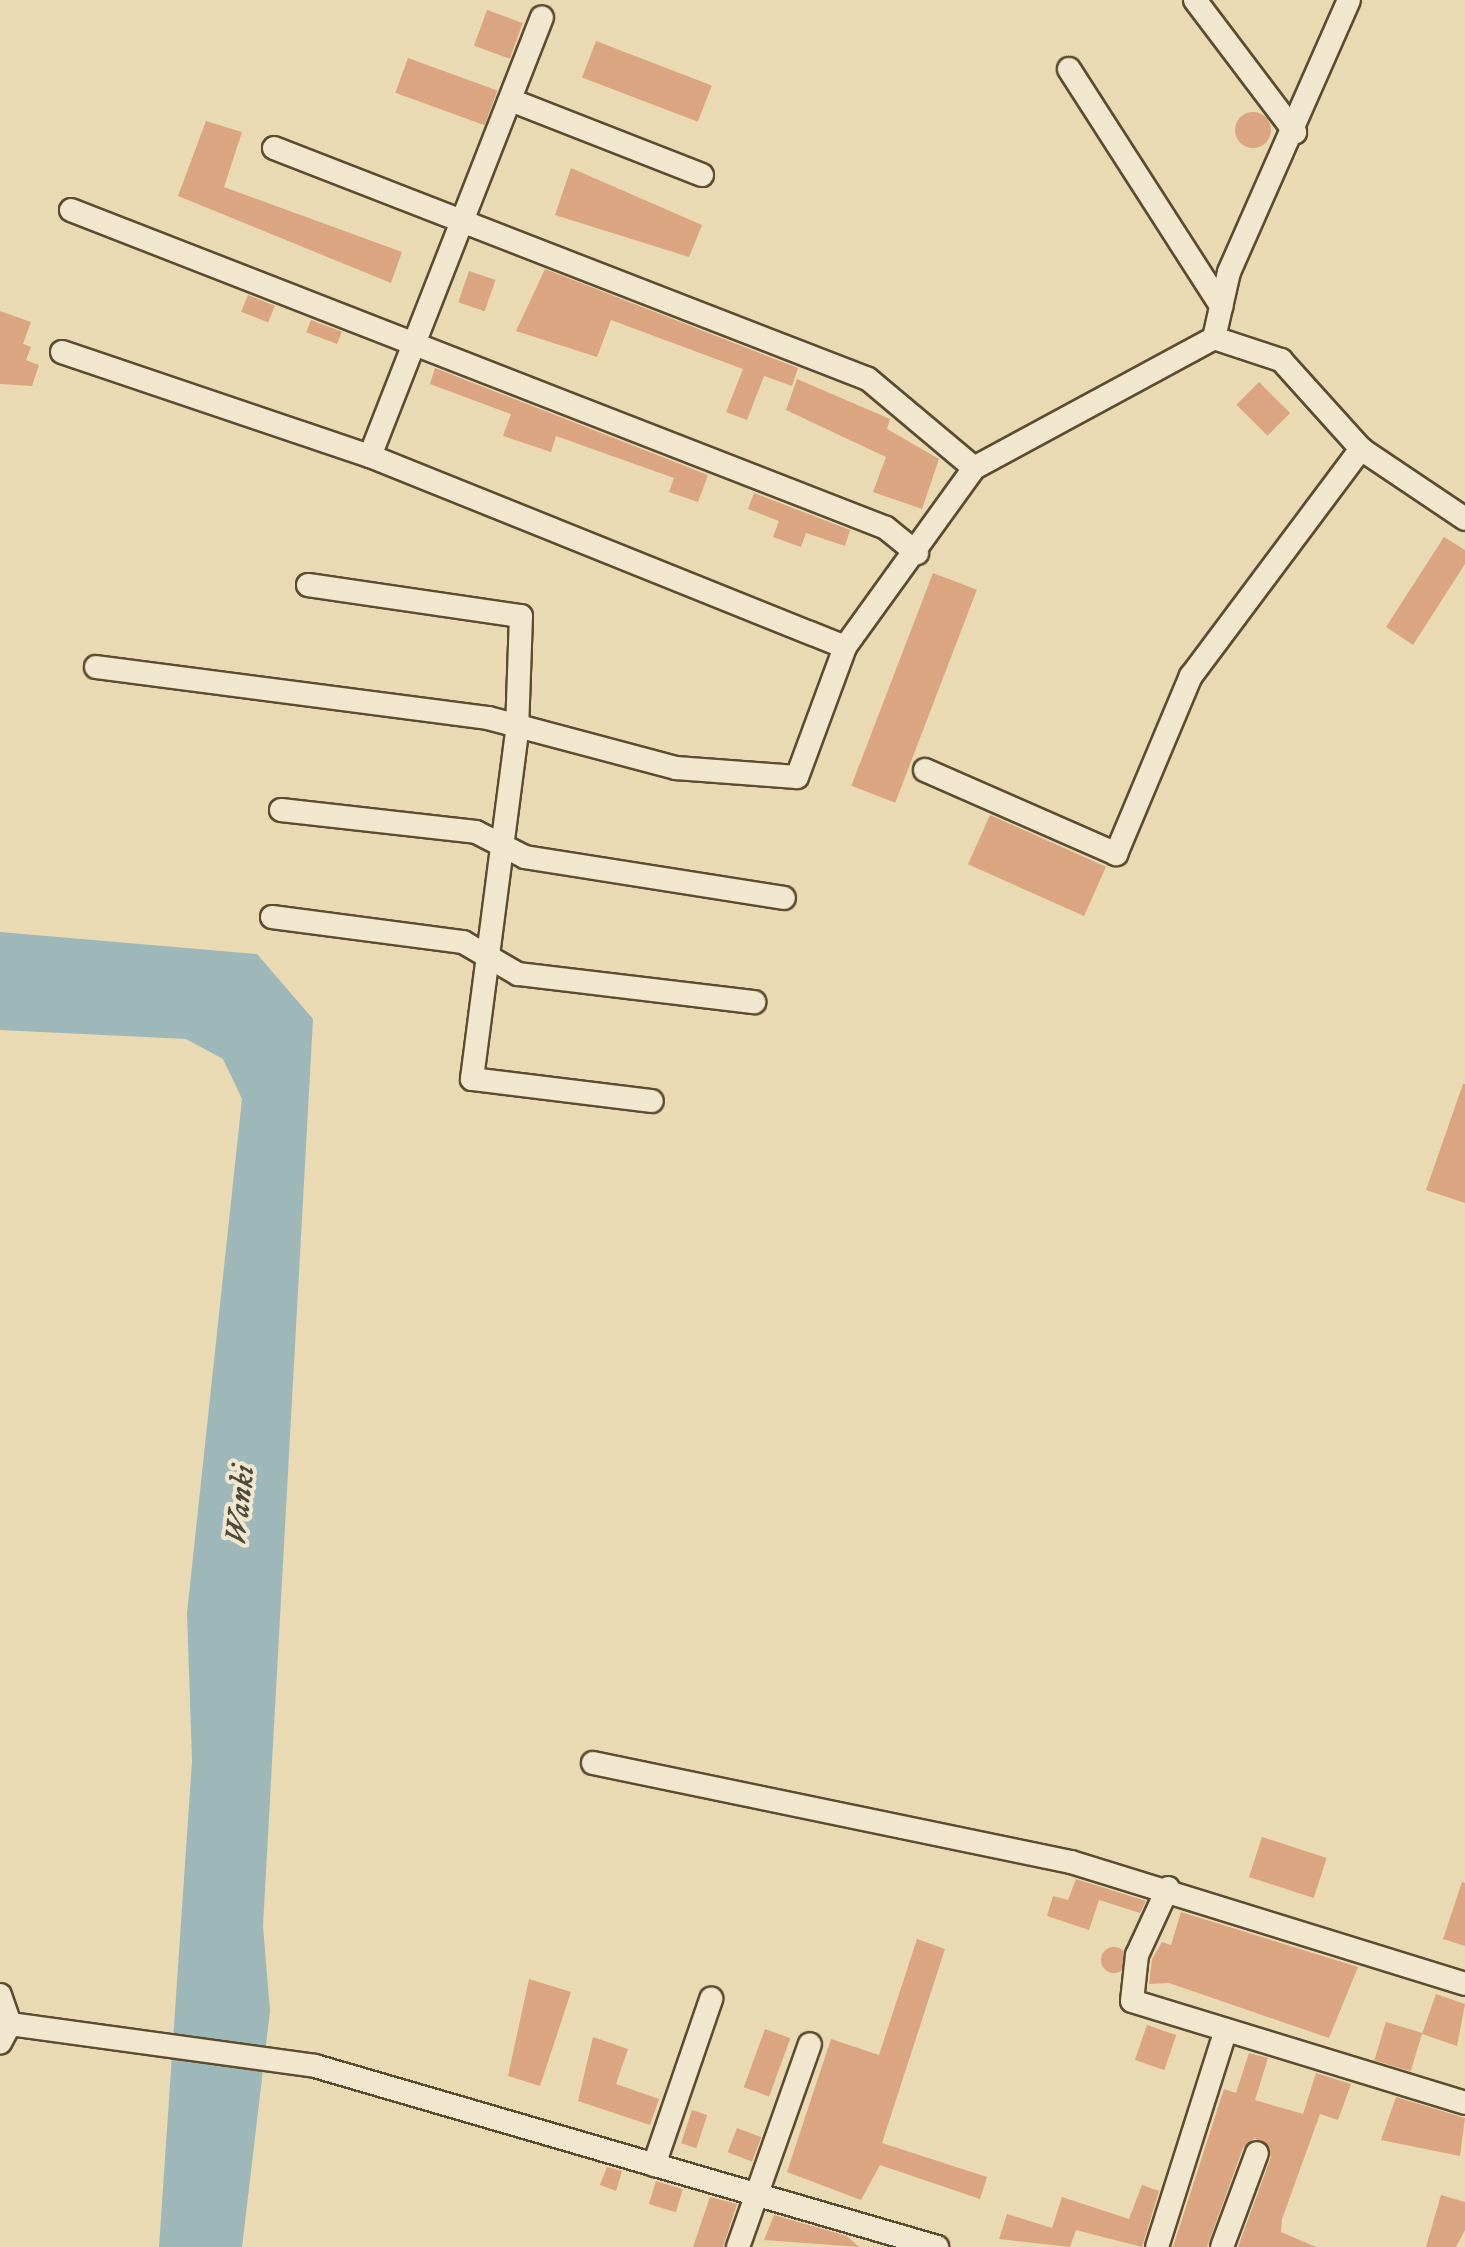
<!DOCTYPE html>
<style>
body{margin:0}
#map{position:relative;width:1465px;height:2247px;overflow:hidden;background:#e9dab3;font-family:"IM FELL DW Pica",serif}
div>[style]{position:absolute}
.water>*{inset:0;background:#9eb7b9}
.building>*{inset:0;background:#daa580;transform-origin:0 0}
.round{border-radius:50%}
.roads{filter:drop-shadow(2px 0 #5b4b2f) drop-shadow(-2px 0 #5b4b2f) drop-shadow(0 2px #5b4b2f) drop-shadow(0 -2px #5b4b2f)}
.minor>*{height:22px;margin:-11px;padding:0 11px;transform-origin:11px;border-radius:11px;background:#f1e7ce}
span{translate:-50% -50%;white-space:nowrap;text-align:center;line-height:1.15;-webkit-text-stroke:8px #f1e7ce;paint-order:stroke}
.water-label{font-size:32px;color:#4e4a3a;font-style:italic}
</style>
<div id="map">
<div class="water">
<i style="clip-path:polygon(0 932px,257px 954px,313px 1019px,263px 1926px,270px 2011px,242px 2247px,159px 2247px,192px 1761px,187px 1613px,242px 1099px,223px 1059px,186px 1039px,0 1030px)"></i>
</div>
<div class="building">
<i style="left:487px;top:10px;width:38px;height:38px;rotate:20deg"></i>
<i style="left:596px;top:41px;width:124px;height:39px;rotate:21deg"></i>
<i style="left:408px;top:58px;width:95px;height:37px;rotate:20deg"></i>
<i class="round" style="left:1235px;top:112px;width:36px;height:36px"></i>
<i style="clip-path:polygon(206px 121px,242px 132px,224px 187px,402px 252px,391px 283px,178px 196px)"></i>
<i style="clip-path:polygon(571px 168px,702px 225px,689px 257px,555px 215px)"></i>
<i style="clip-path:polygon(545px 269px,798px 368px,792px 386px,764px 376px,747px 420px,726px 412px,743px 369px,611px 320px,597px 357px,516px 331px)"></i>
<i style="left:469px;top:271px;width:28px;height:33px;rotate:19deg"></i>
<i style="left:248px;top:295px;width:29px;height:18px;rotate:22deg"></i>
<i style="clip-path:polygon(0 311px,31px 322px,23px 344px,31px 347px,26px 360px,39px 365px,32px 386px,0 384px)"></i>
<i style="left:311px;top:320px;width:33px;height:13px;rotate:21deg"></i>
<i style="clip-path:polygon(435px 368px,708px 475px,698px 502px,669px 492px,674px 478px,556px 436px,551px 452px,503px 436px,511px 414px,430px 384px)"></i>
<i style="clip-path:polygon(797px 379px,890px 419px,887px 429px,939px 459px,922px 509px,873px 492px,886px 457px,786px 410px)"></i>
<i style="left:1259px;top:382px;width:44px;height:32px;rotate:45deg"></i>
<i style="clip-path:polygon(754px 493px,850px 530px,845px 546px,806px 533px,801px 547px,773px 537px,779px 521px,748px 509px)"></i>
<i style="clip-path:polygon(1444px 537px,1465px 550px,1465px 564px,1413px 645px,1386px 627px)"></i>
<i style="left:933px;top:573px;width:47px;height:228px;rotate:21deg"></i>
<i style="left:990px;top:815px;width:127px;height:54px;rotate:24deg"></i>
<i style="clip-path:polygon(1463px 1084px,1465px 1084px,1465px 1203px,1426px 1190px)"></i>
<i style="left:1262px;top:1837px;width:68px;height:42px;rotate:18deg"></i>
<i style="clip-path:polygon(1076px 1879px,1146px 1901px,1140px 1913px,1099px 1900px,1089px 1930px,1047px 1916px,1053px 1896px,1068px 1900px)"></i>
<i style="clip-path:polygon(1462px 1882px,1465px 1883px,1465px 1946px,1443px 1939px)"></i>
<i style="clip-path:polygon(1181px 1912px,1358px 1967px,1329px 2038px,1169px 1983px,1149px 1984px,1152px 1959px,1162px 1942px,1171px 1945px)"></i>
<i style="clip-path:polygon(917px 1939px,945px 1949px,882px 2143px,987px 2177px,980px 2199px,880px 2165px,861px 2200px,787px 2172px,831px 2039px,879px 2055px)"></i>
<i class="round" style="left:1101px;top:1947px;width:26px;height:26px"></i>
<i style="clip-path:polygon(529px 1979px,571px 1992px,540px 2086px,508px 2076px)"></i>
<i style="clip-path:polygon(1436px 1994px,1465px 2004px,1457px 2046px,1422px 2034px)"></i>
<i style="left:1386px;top:2022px;width:38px;height:40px;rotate:17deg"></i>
<i style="left:1147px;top:2025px;width:31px;height:37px;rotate:19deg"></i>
<i style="left:765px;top:2029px;width:27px;height:62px;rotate:20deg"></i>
<i style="clip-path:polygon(593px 2037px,628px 2049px,616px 2084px,659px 2099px,650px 2125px,578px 2101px)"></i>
<i style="clip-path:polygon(1249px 2053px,1268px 2058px,1255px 2100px,1303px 2114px,1316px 2073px,1351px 2084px,1338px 2120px,1320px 2114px,1282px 2219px,1281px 2232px,1316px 2247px,1238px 2247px,1271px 2157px,1255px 2138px,1243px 2148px,1207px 2247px,1173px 2247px,1224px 2089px,1236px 2093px)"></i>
<i style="clip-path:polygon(1396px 2097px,1465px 2118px,1460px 2156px,1381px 2140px)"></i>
<i style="left:692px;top:2110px;width:16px;height:35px;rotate:18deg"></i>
<i style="left:737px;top:2128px;width:26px;height:26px;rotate:21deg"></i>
<i style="clip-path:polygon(607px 2167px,622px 2171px,616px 2191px,600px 2185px)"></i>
<i style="left:656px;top:2181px;width:28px;height:24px;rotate:17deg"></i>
<i style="clip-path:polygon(1142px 2185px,1159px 2191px,1142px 2247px,1076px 2230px,1070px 2247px,999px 2239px,1007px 2214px,1052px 2228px,1062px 2197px,1129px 2219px)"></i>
<i style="clip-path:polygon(1441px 2195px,1465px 2202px,1465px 2230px,1456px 2247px,1426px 2247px)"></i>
<i style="clip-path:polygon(710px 2197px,737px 2204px,723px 2247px,693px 2247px)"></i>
<i style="clip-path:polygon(774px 2215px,847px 2236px,859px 2247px,764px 2240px)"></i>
</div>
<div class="roads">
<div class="minor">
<i style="left:1195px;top:0;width:166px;rotate:52.9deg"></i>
<i style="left:1349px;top:0;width:297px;rotate:113.8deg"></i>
<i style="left:1229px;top:272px;width:68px;rotate:102.8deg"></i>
<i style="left:1214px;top:338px;width:71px;rotate:18.2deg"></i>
<i style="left:1281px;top:360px;width:120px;rotate:48deg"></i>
<i style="left:1361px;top:449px;width:125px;rotate:33.9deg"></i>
<i style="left:1069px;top:69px;width:282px;rotate:57.3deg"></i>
<i style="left:513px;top:101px;width:203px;rotate:21.4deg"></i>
<i style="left:274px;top:148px;width:637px;rotate:21.25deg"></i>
<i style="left:868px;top:379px;width:138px;rotate:40deg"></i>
<i style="left:71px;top:210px;width:875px;rotate:21.31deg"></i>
<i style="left:886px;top:528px;width:40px;rotate:39deg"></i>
<i style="left:62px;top:352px;width:325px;rotate:18.7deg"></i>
<i style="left:370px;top:456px;width:512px;rotate:21.91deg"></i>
<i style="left:370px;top:456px;width:471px;rotate:-68.6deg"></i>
<i style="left:308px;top:585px;width:215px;rotate:8.3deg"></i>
<i style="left:521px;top:616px;width:116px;rotate:92deg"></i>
<i style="left:517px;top:732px;width:350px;rotate:97.4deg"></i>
<i style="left:472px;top:1079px;width:181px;rotate:7deg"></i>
<i style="left:96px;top:667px;width:395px;rotate:7.4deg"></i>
<i style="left:488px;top:718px;width:195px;rotate:14.9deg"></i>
<i style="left:676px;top:768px;width:121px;rotate:4.3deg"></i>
<i style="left:797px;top:777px;width:139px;rotate:-69.7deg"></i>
<i style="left:845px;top:647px;width:221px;rotate:-54.2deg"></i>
<i style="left:974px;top:468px;width:273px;rotate:-28.4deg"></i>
<i style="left:925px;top:770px;width:209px;rotate:23.7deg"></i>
<i style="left:1116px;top:854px;width:193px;rotate:-67.2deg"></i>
<i style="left:1191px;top:676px;width:284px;rotate:-53.2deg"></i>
<i style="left:281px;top:810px;width:196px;rotate:6.4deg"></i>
<i style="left:476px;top:832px;width:55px;rotate:27deg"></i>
<i style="left:525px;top:857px;width:262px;rotate:9deg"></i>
<i style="left:272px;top:917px;width:193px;rotate:7.5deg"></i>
<i style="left:463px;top:942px;width:64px;rotate:30.2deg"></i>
<i style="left:518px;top:974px;width:238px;rotate:6.8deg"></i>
<i style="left:593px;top:1763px;width:488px;rotate:11.7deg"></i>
<i style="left:1071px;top:1862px;width:412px;rotate:17.2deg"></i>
<i style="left:1168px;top:1888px;width:74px;rotate:114.8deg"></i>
<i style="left:1137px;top:1955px;width:46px;rotate:96.2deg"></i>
<i style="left:1132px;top:2001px;width:348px;rotate:17deg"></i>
<i style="left:0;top:1995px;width:31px;rotate:71deg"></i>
<i style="left:10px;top:2024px;width:21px;rotate:118deg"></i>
<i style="left:10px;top:2024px;width:308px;rotate:7.8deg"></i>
<i style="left:315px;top:2066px;width:648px;rotate:16.22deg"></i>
<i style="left:654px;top:2165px;width:176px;rotate:-71deg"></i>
<i style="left:738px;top:2247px;width:215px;rotate:-70.5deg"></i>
<i style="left:1157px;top:2247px;width:225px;rotate:-72.4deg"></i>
<i style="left:1222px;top:2247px;width:100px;rotate:-69.6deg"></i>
</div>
</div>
<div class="water-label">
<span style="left:241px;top:1505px;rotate:-84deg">Wanki</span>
</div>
</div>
